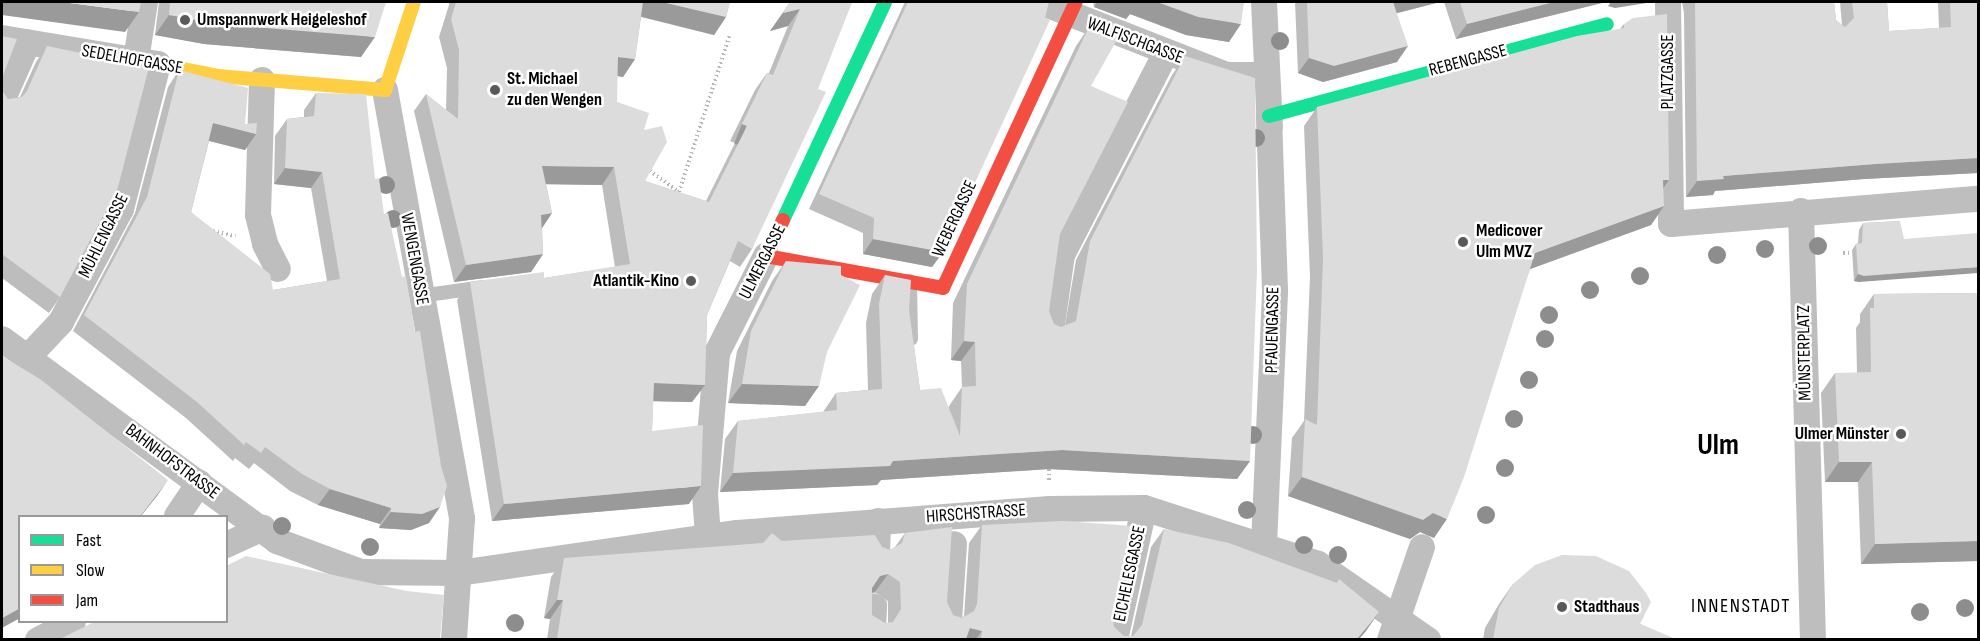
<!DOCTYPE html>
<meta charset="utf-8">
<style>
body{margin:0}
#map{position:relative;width:1980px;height:641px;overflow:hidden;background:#fff;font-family:"Sofia Sans Condensed",sans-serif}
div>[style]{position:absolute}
.street-tunnel>*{height:26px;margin-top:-13px;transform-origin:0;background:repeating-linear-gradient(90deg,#d9d9d9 0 26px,transparent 0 39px)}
.path>*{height:4px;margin-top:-2px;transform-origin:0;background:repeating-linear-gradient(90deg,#b8b8b8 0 1.5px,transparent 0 4.5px)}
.lane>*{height:14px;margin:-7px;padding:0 7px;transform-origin:7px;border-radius:7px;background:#bebebe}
.street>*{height:26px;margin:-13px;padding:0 13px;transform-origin:13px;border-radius:13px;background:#bebebe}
.fast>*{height:14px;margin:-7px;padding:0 7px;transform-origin:7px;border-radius:7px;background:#16e098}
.slow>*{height:14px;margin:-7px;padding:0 7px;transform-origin:7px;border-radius:7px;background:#ffcf43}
.jam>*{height:14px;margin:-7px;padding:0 7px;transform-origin:7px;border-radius:7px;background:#f24e42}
.trees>*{width:18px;height:18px;margin:-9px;border-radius:50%;background:#8d8d8d}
.wall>*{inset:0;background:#bdbdbd}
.shaded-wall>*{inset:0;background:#9a9a9a;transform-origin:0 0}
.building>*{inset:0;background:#dcdcdc}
.dots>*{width:16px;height:16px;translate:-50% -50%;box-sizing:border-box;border:3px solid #fff;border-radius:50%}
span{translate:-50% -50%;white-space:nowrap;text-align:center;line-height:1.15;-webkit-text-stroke:5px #fff;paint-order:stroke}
.poi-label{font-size:18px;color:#000;font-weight:700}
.left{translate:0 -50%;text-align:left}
.right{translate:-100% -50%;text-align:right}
.street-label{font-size:18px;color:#000}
.neighbourhood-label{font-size:20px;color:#000;letter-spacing:1.5px}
.town-label{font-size:30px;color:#000;font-weight:700}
.frame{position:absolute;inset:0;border:3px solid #000;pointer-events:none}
.legend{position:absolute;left:18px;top:515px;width:210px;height:108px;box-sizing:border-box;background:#fff;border:2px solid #999;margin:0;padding:8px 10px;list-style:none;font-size:18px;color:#000}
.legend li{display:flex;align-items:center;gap:12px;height:30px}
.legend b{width:30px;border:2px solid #999}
</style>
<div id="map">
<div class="street-tunnel">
<i style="left:874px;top:607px;width:54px;rotate:-86.8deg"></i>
</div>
<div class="path">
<i style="left:646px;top:168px;width:41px;rotate:36deg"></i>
<i style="left:679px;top:192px;width:166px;rotate:-72.1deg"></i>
<i style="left:213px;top:231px;width:23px;rotate:13deg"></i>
<i style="left:1843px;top:253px;width:9px"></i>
<i style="left:1049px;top:469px;width:14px;rotate:90deg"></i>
</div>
<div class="lane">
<i style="left:910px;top:281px;width:58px;rotate:89deg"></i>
<i style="left:420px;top:296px;width:64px;rotate:-8.1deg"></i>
</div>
<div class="street">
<i style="left:1040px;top:2px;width:200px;rotate:21.4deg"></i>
<i style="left:1226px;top:75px;width:41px"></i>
<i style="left:1264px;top:2px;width:125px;rotate:87.3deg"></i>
<i style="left:1668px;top:2px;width:222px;rotate:89.2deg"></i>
<i style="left:1671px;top:224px;width:308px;rotate:-4.7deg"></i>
<i style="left:2px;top:38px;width:158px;rotate:9.5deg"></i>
<i style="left:158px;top:64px;width:150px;rotate:104.3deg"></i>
<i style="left:121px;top:209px;width:128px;rotate:118deg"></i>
<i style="left:61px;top:322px;width:48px;rotate:133.3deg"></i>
<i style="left:136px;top:60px;width:59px;rotate:-81.2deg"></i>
<i style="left:262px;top:80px;width:135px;rotate:91.7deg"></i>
<i style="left:258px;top:215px;width:30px;rotate:76deg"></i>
<i style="left:265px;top:244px;width:28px;rotate:63deg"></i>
<i style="left:385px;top:90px;width:436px;rotate:79.8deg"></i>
<i style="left:462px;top:519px;width:121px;rotate:93.8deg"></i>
<i style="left:2px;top:101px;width:64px;rotate:-66.2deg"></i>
<i style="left:1801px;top:211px;width:429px;rotate:88.4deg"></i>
<i style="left:1051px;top:331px;width:77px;rotate:-81.8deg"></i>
<i style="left:1062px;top:255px;width:227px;rotate:-62.8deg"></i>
<i style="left:2px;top:339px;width:341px;rotate:36.3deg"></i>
<i style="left:277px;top:541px;width:90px;rotate:20.3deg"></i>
<i style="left:361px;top:572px;width:98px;rotate:0.6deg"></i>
<i style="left:459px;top:573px;width:281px;rotate:-8.2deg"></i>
<i style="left:737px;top:533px;width:314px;rotate:-4.4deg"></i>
<i style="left:1050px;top:509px;width:94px;rotate:-0.6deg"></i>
<i style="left:1144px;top:508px;width:183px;rotate:17.8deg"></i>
<i style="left:1318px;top:564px;width:134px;rotate:34.6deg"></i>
<i style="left:177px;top:516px;width:40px;rotate:-56deg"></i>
<i style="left:708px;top:537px;width:43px;rotate:-94deg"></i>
<i style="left:705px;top:494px;width:142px;rotate:-85.1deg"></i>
<i style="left:717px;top:353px;width:109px;rotate:-63.2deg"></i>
<i style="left:226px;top:545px;width:41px;rotate:-24.7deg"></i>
<i style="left:1264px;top:545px;width:255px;rotate:-87.5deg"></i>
<i style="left:1275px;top:290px;width:174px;rotate:-92deg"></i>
<i style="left:877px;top:553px;width:32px;rotate:-88deg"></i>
<i style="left:949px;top:621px;width:77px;rotate:-86.3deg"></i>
<i style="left:873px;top:627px;width:20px;rotate:-87deg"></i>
<i style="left:38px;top:640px;width:39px;rotate:-27deg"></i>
<i style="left:1115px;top:640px;width:135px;rotate:-77.6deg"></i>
<i style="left:1390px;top:640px;width:98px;rotate:-71deg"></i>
</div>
<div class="fast">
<i style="left:1269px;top:116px;width:350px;rotate:-15.2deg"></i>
<i style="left:783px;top:220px;width:241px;rotate:-64.9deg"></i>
</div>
<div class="slow">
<i style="left:158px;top:64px;width:61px;rotate:11.3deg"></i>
<i style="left:218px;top:76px;width:168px;rotate:4.8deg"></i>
<i style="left:385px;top:90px;width:93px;rotate:-71.8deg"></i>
</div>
<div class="jam">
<i style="left:783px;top:220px;width:40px;rotate:115deg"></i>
<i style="left:766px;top:256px;width:180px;rotate:10.2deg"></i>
<i style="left:943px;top:288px;width:315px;rotate:-65.1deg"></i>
</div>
<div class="trees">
<i style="left:1280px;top:41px"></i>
<i style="left:1256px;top:138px"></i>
<i style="left:386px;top:185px"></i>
<i style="left:393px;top:219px"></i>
<i style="left:1818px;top:246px"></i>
<i style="left:1765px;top:249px"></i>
<i style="left:1717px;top:255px"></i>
<i style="left:1640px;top:276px"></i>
<i style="left:1590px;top:290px"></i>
<i style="left:1549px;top:315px"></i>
<i style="left:1545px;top:339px"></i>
<i style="left:1529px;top:380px"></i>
<i style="left:1514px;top:419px"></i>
<i style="left:1253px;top:435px"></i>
<i style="left:1505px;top:468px"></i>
<i style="left:1247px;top:510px"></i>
<i style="left:1486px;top:515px"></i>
<i style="left:282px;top:526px"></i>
<i style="left:1304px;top:545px"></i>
<i style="left:370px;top:547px"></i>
<i style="left:1338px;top:555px"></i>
<i style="left:1965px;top:608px"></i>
<i style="left:1920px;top:612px"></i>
<i style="left:515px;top:623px"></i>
</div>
<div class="wall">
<i style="clip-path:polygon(159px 2px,386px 2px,361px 57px,204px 44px,155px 35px)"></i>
<i style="clip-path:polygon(449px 2px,730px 2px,726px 17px,714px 35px,641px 17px,635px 59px,623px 77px,617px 76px,617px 102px,644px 130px,645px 181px,706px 201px,735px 143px,730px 141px,755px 90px,767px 73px,769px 73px,788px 26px,770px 31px,790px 2px,852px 2px,752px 249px,740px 267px,730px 261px,707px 315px,705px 385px,692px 402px,653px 401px,652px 431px,689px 504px,492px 521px,457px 300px,470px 282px,544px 278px,615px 267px,602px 185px,546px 184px,552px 213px,542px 228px,543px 254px,531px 272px,454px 282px,414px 111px,426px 94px,446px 110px,447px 68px,439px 37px,449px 5px)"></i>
<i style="clip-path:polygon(905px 2px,1047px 2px,943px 252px,932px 267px,863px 254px,863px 233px,809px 209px)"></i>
<i style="clip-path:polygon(1093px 2px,1244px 2px,1229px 42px,1186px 35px,1130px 14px,1126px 19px,1094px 7px)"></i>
<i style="clip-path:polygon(1295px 2px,1440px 2px,1397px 13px,1397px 62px,1323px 82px,1298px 73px)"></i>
<i style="clip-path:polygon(1444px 2px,1606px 2px,1456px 39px)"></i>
<i style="clip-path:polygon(1682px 2px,1834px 2px,1836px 20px,1842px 25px,1840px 2px,1887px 2px,1889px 31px,1939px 28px,1938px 2px,1978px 2px,1978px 173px,1864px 179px,1715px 191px,1713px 195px,1686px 197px,1684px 13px)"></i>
<i style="clip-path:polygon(1624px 24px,1664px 206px,1651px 225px,1530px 269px,1434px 538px,1420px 532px,1410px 539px,1288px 496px,1292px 438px,1304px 421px,1310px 277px,1304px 126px,1317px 107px,1620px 29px)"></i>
<i style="clip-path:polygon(1089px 27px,1091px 86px,1060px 234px,1049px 311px,1054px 324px,1061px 327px,1065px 325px,1076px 260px,1172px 75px,1185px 56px,1250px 461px,1237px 479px,1049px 469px,881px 480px,877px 485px,720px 492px,725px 439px,738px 421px,823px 412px,836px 393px,868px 390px,866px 323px,872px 294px,885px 275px,909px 310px,920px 390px,949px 408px,949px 406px,962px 387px,961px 361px,951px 360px,953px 303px,1076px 46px)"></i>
<i style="clip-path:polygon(47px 46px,60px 297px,49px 313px,2px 278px,2px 90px,8px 99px,20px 97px,36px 62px)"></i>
<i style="clip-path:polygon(179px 70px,256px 134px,245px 150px,209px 141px,191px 212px,273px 290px,327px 281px,311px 188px,274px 184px,275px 136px,287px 119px,304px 117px,304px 110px,316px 93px,375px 179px,429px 523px,411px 530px,379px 528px,380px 524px,318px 505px,290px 491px,254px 463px,249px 469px,235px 458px,233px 461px,186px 418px,73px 331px,135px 213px,168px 87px)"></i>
<i style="clip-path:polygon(1900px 221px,1859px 282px,1854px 281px,1852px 250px,1856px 244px,1858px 243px,1859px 230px,1863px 223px)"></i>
<i style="clip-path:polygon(786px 261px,827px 352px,805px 406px,728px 403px,737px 351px,772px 281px)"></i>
<i style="clip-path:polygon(1978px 293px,1978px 561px,1861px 564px,1858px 482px,1825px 482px,1821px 393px,1835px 373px,1857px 373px,1856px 328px,1860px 322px,1860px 314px,1874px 294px)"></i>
<i style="clip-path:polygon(evenodd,982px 525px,1113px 619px,1114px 627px,1124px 636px,1131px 636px,1151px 547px,1164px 529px,1366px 631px,1359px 639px,547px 639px,550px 619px,544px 618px,551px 577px,564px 558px,782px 541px,882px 547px,890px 550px,895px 547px,905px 533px,947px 602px,953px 615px,962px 618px,964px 616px,969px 543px,982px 525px,875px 592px,888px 601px,888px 623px,885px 623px,872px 615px,872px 593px,875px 592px)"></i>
<i style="clip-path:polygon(1513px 584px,1640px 624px,1675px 639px,1483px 639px,1485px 628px,1499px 604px)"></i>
</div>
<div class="shaded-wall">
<i style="clip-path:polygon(2px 2px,62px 2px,139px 12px,125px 32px,2px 15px)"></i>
<i style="clip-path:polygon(640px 2px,662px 2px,726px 17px,714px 35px,631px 14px)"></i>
<i style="clip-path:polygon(1097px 2px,1157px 2px,1241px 24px,1229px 42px,1186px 35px,1130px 14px,1126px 19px,1094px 7px)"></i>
<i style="clip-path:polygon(1392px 2px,1440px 2px,1382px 17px)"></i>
<i style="clip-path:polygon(1554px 2px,1606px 2px,1456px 39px,1467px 24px)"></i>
<i style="clip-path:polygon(1611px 2px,1653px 2px,1615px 8px,1608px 6px)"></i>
<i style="clip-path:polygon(800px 9px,788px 26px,770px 31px,783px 13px)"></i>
<i style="clip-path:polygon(169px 15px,375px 37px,361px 57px,204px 44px,155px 35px)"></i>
<i style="clip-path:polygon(1408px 46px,1397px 62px,1323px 82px,1298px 73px,1309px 58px)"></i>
<i style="clip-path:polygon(618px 57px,635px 59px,623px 77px,605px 74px)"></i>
<i style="clip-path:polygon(213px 123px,256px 134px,245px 150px,202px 139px)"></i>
<i style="left:742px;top:124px;width:5px;height:21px;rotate:22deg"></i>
<i style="clip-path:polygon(1978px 158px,1978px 173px,1864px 179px,1715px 191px,1713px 195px,1686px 197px,1697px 181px,1723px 176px,1875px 164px)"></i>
<i style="clip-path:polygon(542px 166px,614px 167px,602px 185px,529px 184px)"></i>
<i style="clip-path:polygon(285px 168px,322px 172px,311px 188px,274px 184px)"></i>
<i style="clip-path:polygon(1663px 180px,1669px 180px,1656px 199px)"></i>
<i style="clip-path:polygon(1664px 206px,1651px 225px,1522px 272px,1535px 253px)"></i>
<i style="clip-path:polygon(552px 213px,540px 231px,541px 215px)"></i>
<i style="clip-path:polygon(873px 239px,943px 252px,932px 267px,863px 254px)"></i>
<i style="clip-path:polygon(543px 254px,531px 272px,454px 282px,466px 265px)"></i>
<i style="clip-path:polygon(1978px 267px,1978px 273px,1859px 282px,1854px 281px,1858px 274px)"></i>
<i style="clip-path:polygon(964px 341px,975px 342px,961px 361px,951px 360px)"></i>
<i style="clip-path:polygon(654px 383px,705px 385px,692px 402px,641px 401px)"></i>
<i style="clip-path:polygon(742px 384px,819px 386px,805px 406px,728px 403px)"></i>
<i style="clip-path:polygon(1062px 450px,1250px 461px,1237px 479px,1049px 469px,881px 480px,877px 485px,720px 492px,733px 473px,893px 461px)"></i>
<i style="clip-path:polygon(1839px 462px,1872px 462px,1858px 482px,1825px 482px)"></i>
<i style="clip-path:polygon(1302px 477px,1433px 513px,1447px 519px,1434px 538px,1420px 532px,1410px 539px,1288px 496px)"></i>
<i style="clip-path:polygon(168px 480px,157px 496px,141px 516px,140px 516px)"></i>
<i style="clip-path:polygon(701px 486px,689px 504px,492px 521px,504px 504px)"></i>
<i style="clip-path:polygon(330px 489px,391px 508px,380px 524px,318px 505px)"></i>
<i style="clip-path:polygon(440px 507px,429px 523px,411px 530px,379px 528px,391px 512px)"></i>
<i style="clip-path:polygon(1978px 541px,1978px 561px,1861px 564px,1875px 544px)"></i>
<i style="clip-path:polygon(888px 574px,875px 592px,867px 594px,880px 576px)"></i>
<i style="clip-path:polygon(557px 600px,563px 600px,550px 619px,544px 618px)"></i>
<i style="clip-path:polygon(20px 608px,20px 618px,2px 628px,2px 618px)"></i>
<i style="clip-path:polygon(1379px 612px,1366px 631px,1359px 639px,1357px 639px)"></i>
<i style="clip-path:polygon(970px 628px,982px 631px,976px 639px,961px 639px)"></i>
</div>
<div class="building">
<i style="clip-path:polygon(62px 2px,141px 2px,139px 12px)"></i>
<i style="clip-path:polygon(170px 2px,386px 2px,375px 37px,218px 24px,169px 15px)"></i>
<i style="clip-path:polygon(456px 2px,643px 2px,635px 59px,618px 57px,617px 102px,649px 113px,644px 130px,662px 126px,667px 142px,645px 181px,709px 202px,747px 126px,742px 124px,767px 73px,773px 75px,800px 9px,783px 13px,790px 2px,852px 2px,818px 89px,826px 92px,752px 249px,738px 241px,707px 315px,705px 385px,654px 383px,652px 431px,703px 425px,701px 486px,504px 504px,470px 282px,544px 272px,544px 278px,630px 264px,614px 167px,542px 166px,552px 213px,541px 215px,543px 254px,466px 265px,426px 94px,458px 119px,459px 50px,451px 19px)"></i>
<i style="clip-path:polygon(662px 2px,730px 2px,726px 17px)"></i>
<i style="clip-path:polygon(908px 2px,1049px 2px,1045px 18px,1050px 20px,943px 252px,873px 239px,874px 218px,819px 194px)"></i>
<i style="clip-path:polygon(1157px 2px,1244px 2px,1241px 24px,1198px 17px)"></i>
<i style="clip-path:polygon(1307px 2px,1393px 2px,1408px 46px,1334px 66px,1309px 58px)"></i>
<i style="clip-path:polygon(1460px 2px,1554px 2px,1467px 24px)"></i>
<i style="clip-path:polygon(1695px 2px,1834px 2px,1836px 20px,1845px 27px,1854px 18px,1852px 2px,1887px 2px,1889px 31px,1951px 27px,1950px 2px,1978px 2px,1978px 158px,1875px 164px,1723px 176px,1724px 179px,1697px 181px)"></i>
<i style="clip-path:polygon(1667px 14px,1669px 180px,1663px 180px,1664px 206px,1535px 253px,1464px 477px,1447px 519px,1433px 513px,1423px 520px,1302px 477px,1305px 419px,1317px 425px,1323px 258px,1317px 107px,1577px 36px,1624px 28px,1624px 24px,1633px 18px)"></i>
<i style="clip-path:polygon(1089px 27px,1119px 36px,1091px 86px,1128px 102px,1060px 234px,1049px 311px,1054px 324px,1061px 327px,1076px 321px,1090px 241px,1185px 56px,1255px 78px,1257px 270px,1250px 461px,1062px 450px,893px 461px,890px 466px,733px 473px,738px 421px,837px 410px,836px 393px,882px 389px,879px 304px,885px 275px,911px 280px,909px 310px,920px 390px,941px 388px,960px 436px,962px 387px,976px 386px,975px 342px,964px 341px,967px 284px)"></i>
<i style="clip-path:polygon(2px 36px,17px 39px,2px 78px)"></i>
<i style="clip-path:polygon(47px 46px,149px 67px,118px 187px,60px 297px,2px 254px,2px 90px,8px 99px,22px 97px,27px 91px)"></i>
<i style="clip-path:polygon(179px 70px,248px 88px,245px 124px,257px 123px,256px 134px,213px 123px,191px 212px,270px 274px,273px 290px,340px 279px,322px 172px,285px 168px,287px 119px,314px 116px,316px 93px,366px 94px,375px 179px,379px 178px,384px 214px,388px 213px,402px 277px,406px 276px,415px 332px,420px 331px,441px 466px,447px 486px,440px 507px,422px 514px,391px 512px,391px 508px,330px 489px,302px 474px,265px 447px,261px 453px,246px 442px,244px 445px,197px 402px,84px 315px,147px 197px)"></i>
<i style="clip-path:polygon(1900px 221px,1904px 239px,1978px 233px,1978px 267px,1864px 276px,1858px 274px,1856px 244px,1862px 243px,1863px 223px)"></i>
<i style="clip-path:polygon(786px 261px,841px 266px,841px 275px,860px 285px,827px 352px,819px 386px,742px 384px,751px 331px)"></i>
<i style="clip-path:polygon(1978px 293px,1978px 541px,1875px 544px,1872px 462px,1839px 462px,1835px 373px,1871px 372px,1870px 308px,1874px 308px,1874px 294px)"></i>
<i style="clip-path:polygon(2px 356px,40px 379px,168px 480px,140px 516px,20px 516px,20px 608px,2px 618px)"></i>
<i style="clip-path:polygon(evenodd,1063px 521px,1133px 526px,1113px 619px,1114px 627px,1124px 636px,1133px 636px,1142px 625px,1164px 529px,1229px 543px,1337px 583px,1339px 579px,1379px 612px,1357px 639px,981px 639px,982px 631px,970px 628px,966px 639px,557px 639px,563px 600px,557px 600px,564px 558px,763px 543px,772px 533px,782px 541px,875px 535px,882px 547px,890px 550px,902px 543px,905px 533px,952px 527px,947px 602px,953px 615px,962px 618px,974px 611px,977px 604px,982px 525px,1063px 521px,888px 574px,900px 582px,901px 609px,893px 622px,885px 623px,872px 615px,872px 588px,880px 576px,888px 574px)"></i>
<i style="clip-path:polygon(1562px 555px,1596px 556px,1629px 571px,1646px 593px,1651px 602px,1640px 624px,1675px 639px,1493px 639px,1499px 608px,1513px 584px,1535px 565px)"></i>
<i style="clip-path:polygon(246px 556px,407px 591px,444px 595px,440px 639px,60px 639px,96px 621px,226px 621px,226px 566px)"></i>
</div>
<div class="dots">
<i style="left:185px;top:20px;background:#595959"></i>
<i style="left:495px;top:90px;background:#595959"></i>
<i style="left:1463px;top:242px;background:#595959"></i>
<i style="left:691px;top:281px;background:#595959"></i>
<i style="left:1901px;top:434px;background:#595959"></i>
<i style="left:1562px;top:607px;background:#595959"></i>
</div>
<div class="poi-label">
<span class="left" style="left:197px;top:20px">Umspannwerk Heigeleshof</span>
<span class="left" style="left:507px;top:90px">St. Michael<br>zu den Wengen</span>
<span class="left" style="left:1476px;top:242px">Medicover<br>Ulm MVZ</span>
<span class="right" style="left:679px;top:281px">Atlantik-Kino</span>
<span class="right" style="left:1889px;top:434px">Ulmer Münster</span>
<span class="left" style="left:1574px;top:607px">Stadthaus</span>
</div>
<div class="street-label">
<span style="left:1135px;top:41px;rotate:21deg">WALFISCHGASSE</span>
<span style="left:132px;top:60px;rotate:10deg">SEDELHOFGASSE</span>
<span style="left:1468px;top:61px;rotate:-15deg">REBENGASSE</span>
<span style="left:1668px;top:72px;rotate:-90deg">PLATZGASSE</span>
<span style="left:955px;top:219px;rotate:-65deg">WEBERGASSE</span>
<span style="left:104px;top:236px;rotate:-64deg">MÜHLENGASSE</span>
<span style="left:414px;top:259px;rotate:80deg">WENGENGASSE</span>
<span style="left:763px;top:262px;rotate:-63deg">ULMERGASSE</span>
<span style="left:1273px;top:330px;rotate:-89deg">PFAUENGASSE</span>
<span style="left:1805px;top:353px;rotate:-91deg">MÜNSTERPLATZ</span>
<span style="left:172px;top:462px;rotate:37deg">BAHNHOFSTRASSE</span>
<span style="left:976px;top:514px;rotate:-4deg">HIRSCHSTRASSE</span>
<span style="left:1130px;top:574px;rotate:-78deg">EICHELESGASSE</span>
</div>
<div class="neighbourhood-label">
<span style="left:1741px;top:606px">INNENSTADT</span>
</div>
<div class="town-label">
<span style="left:1718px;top:445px">Ulm</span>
</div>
<div class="frame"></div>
<ul class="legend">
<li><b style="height:8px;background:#16e098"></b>Fast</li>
<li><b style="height:8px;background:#ffcf43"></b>Slow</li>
<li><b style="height:8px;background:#f24e42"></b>Jam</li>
</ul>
</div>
